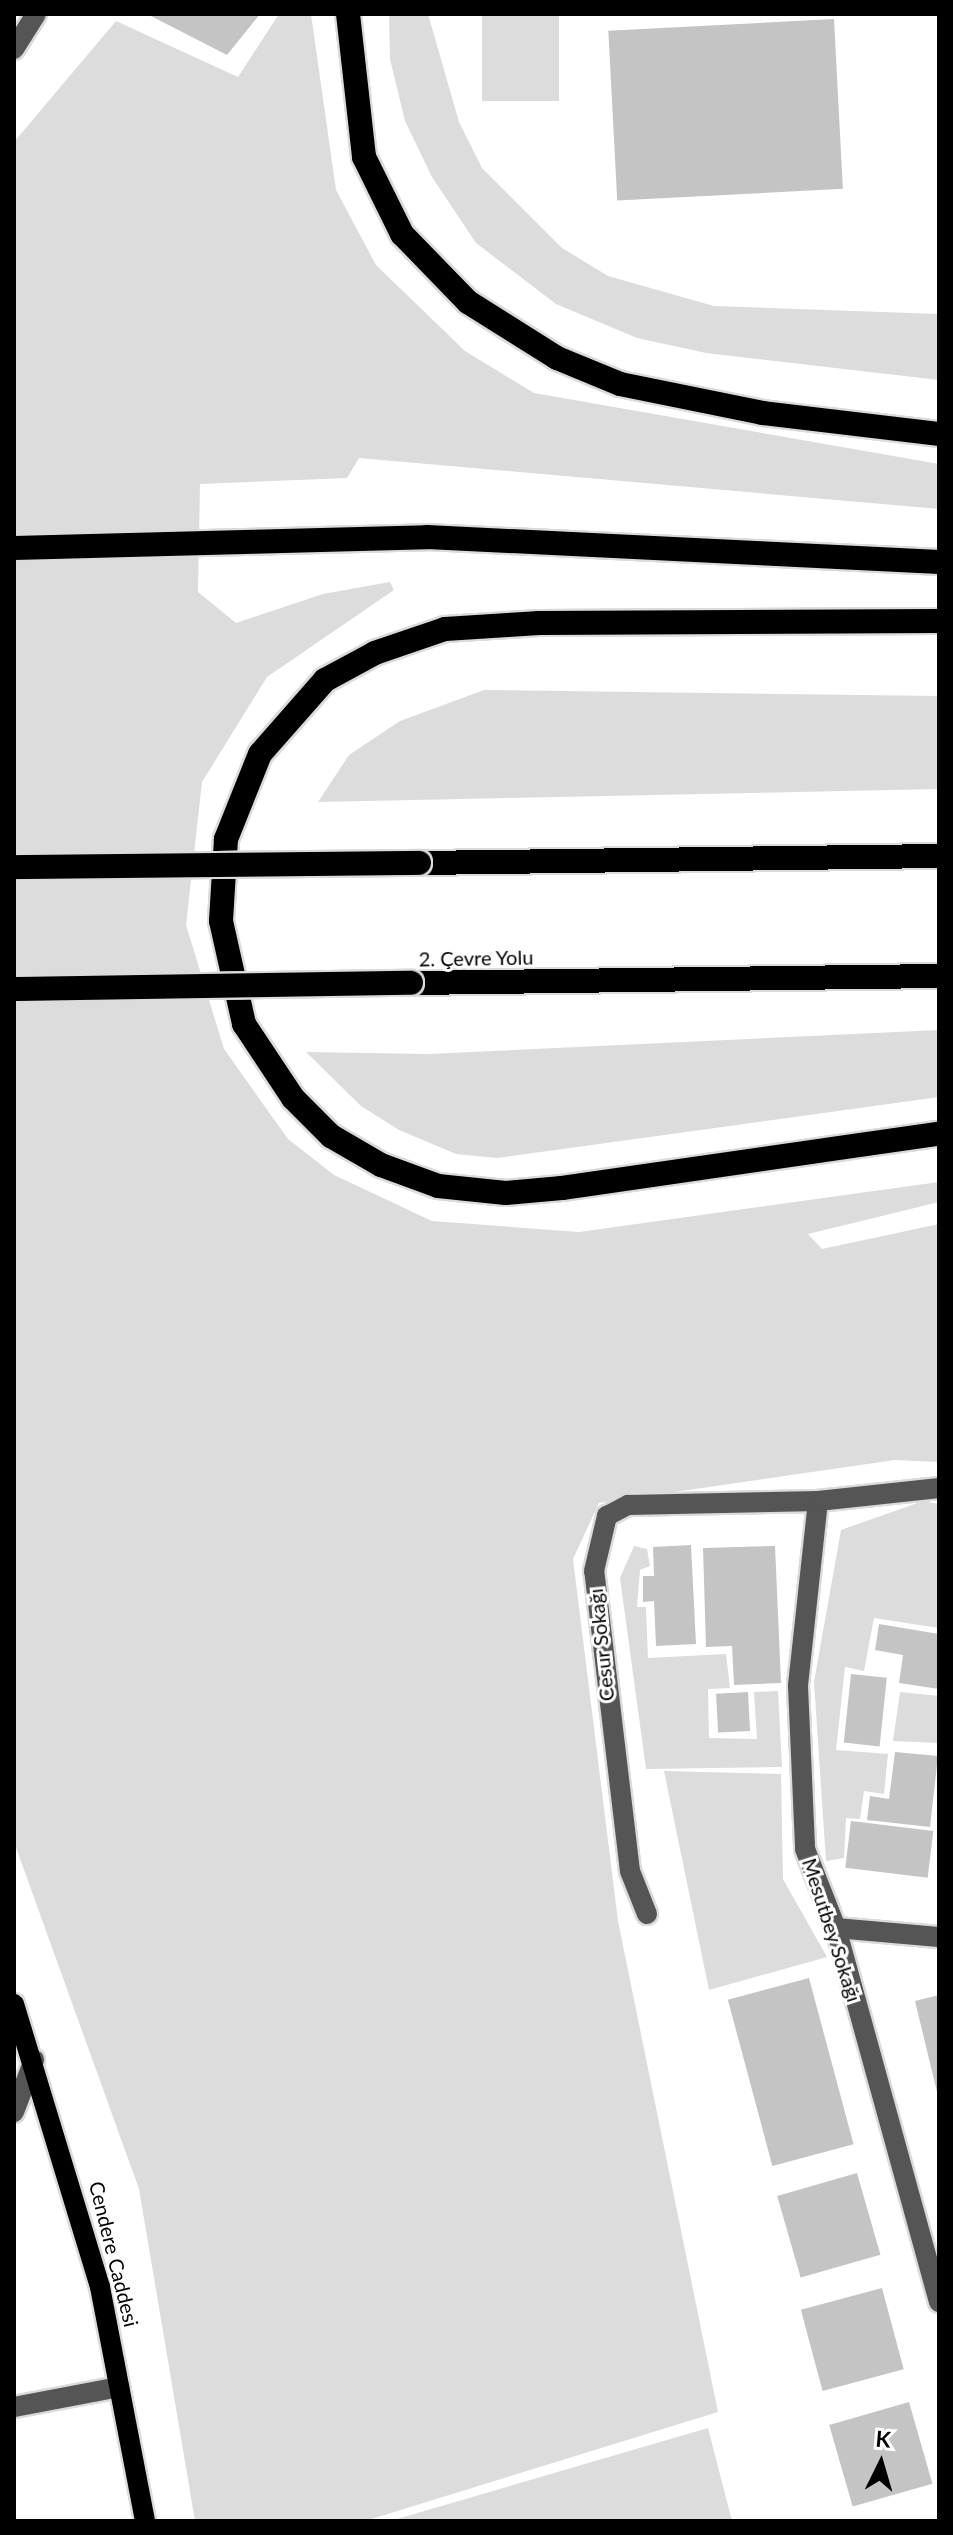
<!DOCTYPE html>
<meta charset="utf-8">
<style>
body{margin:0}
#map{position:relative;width:953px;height:2535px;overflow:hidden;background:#fff;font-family:Lato,sans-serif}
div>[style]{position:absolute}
.green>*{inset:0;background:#dcdcdc;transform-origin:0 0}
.building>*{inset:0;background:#c4c4c4;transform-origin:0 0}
.roads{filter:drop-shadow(2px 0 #dbdbdb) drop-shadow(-2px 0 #dbdbdb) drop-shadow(0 2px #dbdbdb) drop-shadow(0 -2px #dbdbdb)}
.minor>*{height:20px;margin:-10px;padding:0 10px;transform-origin:10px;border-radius:10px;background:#555}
.major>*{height:20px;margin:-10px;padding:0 10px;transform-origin:10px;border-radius:10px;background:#000}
.highway>*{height:24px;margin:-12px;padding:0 12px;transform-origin:12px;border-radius:12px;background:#000}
.bridges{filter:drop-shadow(2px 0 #dbdbdb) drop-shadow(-2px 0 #dbdbdb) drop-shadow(0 2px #dbdbdb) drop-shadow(0 -2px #dbdbdb)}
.highway-bridge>*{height:24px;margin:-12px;padding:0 12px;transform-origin:12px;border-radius:12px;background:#000}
span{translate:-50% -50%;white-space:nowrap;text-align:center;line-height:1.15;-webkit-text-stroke:6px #fff;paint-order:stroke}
.street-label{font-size:20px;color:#000}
.frame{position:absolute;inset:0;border:16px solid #000;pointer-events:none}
.north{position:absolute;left:841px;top:2423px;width:80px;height:80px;-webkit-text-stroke:6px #fff;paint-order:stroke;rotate:5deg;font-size:22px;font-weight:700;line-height:32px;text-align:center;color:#000}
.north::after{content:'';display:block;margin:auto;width:28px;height:36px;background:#000;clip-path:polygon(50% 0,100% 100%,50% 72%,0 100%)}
</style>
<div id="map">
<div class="green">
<i style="clip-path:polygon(279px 14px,311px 14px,336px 190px,376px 265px,465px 351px,534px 393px,939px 464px,939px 509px,359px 458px,347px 478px,200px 484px,198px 592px,236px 623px,323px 594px,390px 582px,394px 590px,267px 677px,202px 782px,186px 925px,224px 1049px,288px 1139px,334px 1175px,432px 1221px,579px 1232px,939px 1182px,939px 1202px,808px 1234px,822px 1249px,939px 1224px,939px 1462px,895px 1460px,599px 1503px,573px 1559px,618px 1921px,718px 2412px,365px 2521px,195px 2521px,139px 2189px,14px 1842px,14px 142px,116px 21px,238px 77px)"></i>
<i style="clip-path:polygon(389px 14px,428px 14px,459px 122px,482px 168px,562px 248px,608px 276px,714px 306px,939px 314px,939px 380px,706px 353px,637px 338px,556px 304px,476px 243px,432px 177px,405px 121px,390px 59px)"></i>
<i style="left:482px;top:14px;width:77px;height:87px"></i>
<i style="clip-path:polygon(484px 690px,939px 696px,939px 789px,318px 802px,349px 755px,400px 721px)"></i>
<i style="clip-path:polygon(939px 1030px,939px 1097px,497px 1158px,456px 1154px,399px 1130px,361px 1106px,306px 1052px,428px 1054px)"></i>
<i style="clip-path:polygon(923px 1501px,939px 1504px,939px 1628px,874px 1618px,864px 1671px,845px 1667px,836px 1750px,888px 1754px,884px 1794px,864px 1791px,860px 1819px,846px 1818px,844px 1858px,826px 1861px,814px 1682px,841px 1530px)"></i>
<i style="clip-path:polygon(634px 1546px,647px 1549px,650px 1566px,640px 1570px,637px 1607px,646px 1607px,648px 1658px,726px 1654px,730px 1688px,708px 1689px,709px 1738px,757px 1739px,754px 1692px,778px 1691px,782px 1767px,646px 1769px,620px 1578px)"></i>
<i style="clip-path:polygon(900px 1692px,939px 1696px,939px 1743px,893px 1741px)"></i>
<i style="clip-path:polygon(664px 1771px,781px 1774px,783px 1879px,827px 1957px,709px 1990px)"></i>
<i style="clip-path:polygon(708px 2428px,732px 2521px,390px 2521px)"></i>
</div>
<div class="building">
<i style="clip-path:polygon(147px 14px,260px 14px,227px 55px)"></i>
<i style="left:834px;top:19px;width:170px;height:226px;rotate:87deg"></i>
<i style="clip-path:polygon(691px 1545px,696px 1644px,656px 1646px,654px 1601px,643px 1602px,643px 1576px,654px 1576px,653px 1547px)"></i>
<i style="clip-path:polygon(775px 1546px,781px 1683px,734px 1685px,732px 1646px,706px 1647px,703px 1548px)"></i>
<i style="clip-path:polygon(879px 1624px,939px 1634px,939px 1689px,899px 1683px,903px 1655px,875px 1650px)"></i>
<i style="left:851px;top:1674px;width:36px;height:69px;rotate:6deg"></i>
<i style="left:748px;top:1692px;width:39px;height:32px;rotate:87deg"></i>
<i style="clip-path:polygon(895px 1752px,938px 1756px,930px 1827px,867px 1820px,870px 1796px,889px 1799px)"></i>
<i style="left:851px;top:1821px;width:83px;height:47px;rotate:7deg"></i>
<i style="left:809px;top:1978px;width:172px;height:84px;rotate:75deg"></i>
<i style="clip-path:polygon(939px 1995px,939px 2096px,938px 2096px,915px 2001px)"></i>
<i style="left:857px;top:2173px;width:85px;height:83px;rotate:74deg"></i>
<i style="left:882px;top:2288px;width:84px;height:84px;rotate:75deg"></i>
<i style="left:909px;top:2402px;width:85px;height:83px;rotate:74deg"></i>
</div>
<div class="roads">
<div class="minor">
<i style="left:14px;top:49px;width:41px;rotate:-57.8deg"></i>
<i style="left:818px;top:1501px;width:186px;rotate:96.2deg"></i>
<i style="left:798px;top:1686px;width:163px;rotate:87.5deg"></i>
<i style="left:805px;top:1849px;width:85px;rotate:68.6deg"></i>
<i style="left:836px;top:1928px;width:388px;rotate:74.6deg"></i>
<i style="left:647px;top:1914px;width:46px;rotate:-111.6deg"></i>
<i style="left:630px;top:1871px;width:302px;rotate:-96.8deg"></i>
<i style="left:594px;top:1571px;width:57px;rotate:-76.7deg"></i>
<i style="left:607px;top:1516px;width:24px;rotate:-28deg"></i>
<i style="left:628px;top:1505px;width:190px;rotate:-1.2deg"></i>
<i style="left:818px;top:1501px;width:122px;rotate:-6.1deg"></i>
<i style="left:836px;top:1928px;width:103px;rotate:5deg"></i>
<i style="left:14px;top:2112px;width:56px;rotate:-69deg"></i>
<i style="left:14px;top:2407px;width:107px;rotate:-10.8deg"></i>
</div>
<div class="major">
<i style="left:14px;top:2004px;width:296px;rotate:73.1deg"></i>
<i style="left:100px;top:2287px;width:238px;rotate:79.1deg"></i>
</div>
<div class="highway">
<i style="left:348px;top:14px;width:144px;rotate:83.6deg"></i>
<i style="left:364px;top:157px;width:86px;rotate:63.7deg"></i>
<i style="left:402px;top:234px;width:95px;rotate:45.9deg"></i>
<i style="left:468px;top:302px;width:105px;rotate:32.2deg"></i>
<i style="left:557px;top:358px;width:68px;rotate:22.4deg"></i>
<i style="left:620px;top:384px;width:146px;rotate:11.5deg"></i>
<i style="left:763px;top:413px;width:177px;rotate:6.8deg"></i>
<i style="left:14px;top:548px;width:413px;rotate:-1.5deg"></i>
<i style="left:427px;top:537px;width:513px;rotate:2.8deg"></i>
<i style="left:939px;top:621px;width:400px;rotate:179.7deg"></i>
<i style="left:539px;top:623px;width:94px;rotate:176.3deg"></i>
<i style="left:445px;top:629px;width:74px;rotate:161.1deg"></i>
<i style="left:375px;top:653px;width:57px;rotate:151.6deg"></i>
<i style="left:325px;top:680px;width:98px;rotate:131.3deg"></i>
<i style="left:260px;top:754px;width:92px;rotate:111.8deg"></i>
<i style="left:226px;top:839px;width:82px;rotate:93.5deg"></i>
<i style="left:221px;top:921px;width:106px;rotate:77.4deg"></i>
<i style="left:244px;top:1024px;width:89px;rotate:56.5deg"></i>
<i style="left:293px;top:1098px;width:54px;rotate:45deg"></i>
<i style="left:331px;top:1136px;width:58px;rotate:30.1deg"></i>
<i style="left:381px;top:1165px;width:61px;rotate:20.2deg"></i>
<i style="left:438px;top:1186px;width:68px;rotate:5.9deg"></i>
<i style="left:506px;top:1193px;width:56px;rotate:-5.1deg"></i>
<i style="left:562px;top:1188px;width:381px;rotate:-8.2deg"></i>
<i style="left:419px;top:863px;width:520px;rotate:-0.77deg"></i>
<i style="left:411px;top:983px;width:528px;rotate:-0.76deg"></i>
</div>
</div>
<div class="bridges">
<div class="highway-bridge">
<i style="left:14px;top:867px;width:405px;rotate:-0.6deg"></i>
<i style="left:14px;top:989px;width:397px;rotate:-0.9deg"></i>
</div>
</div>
<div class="street-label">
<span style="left:476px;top:958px;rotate:-1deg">2. Çevre Yolu</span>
<span style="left:601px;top:1645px;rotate:-96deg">Cesur Sokağı</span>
<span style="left:832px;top:1930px;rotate:72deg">Mesutbey Sokağı</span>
<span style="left:114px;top:2254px;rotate:76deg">Cendere Caddesi</span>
</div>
<div class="frame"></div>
<div class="north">K</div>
</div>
